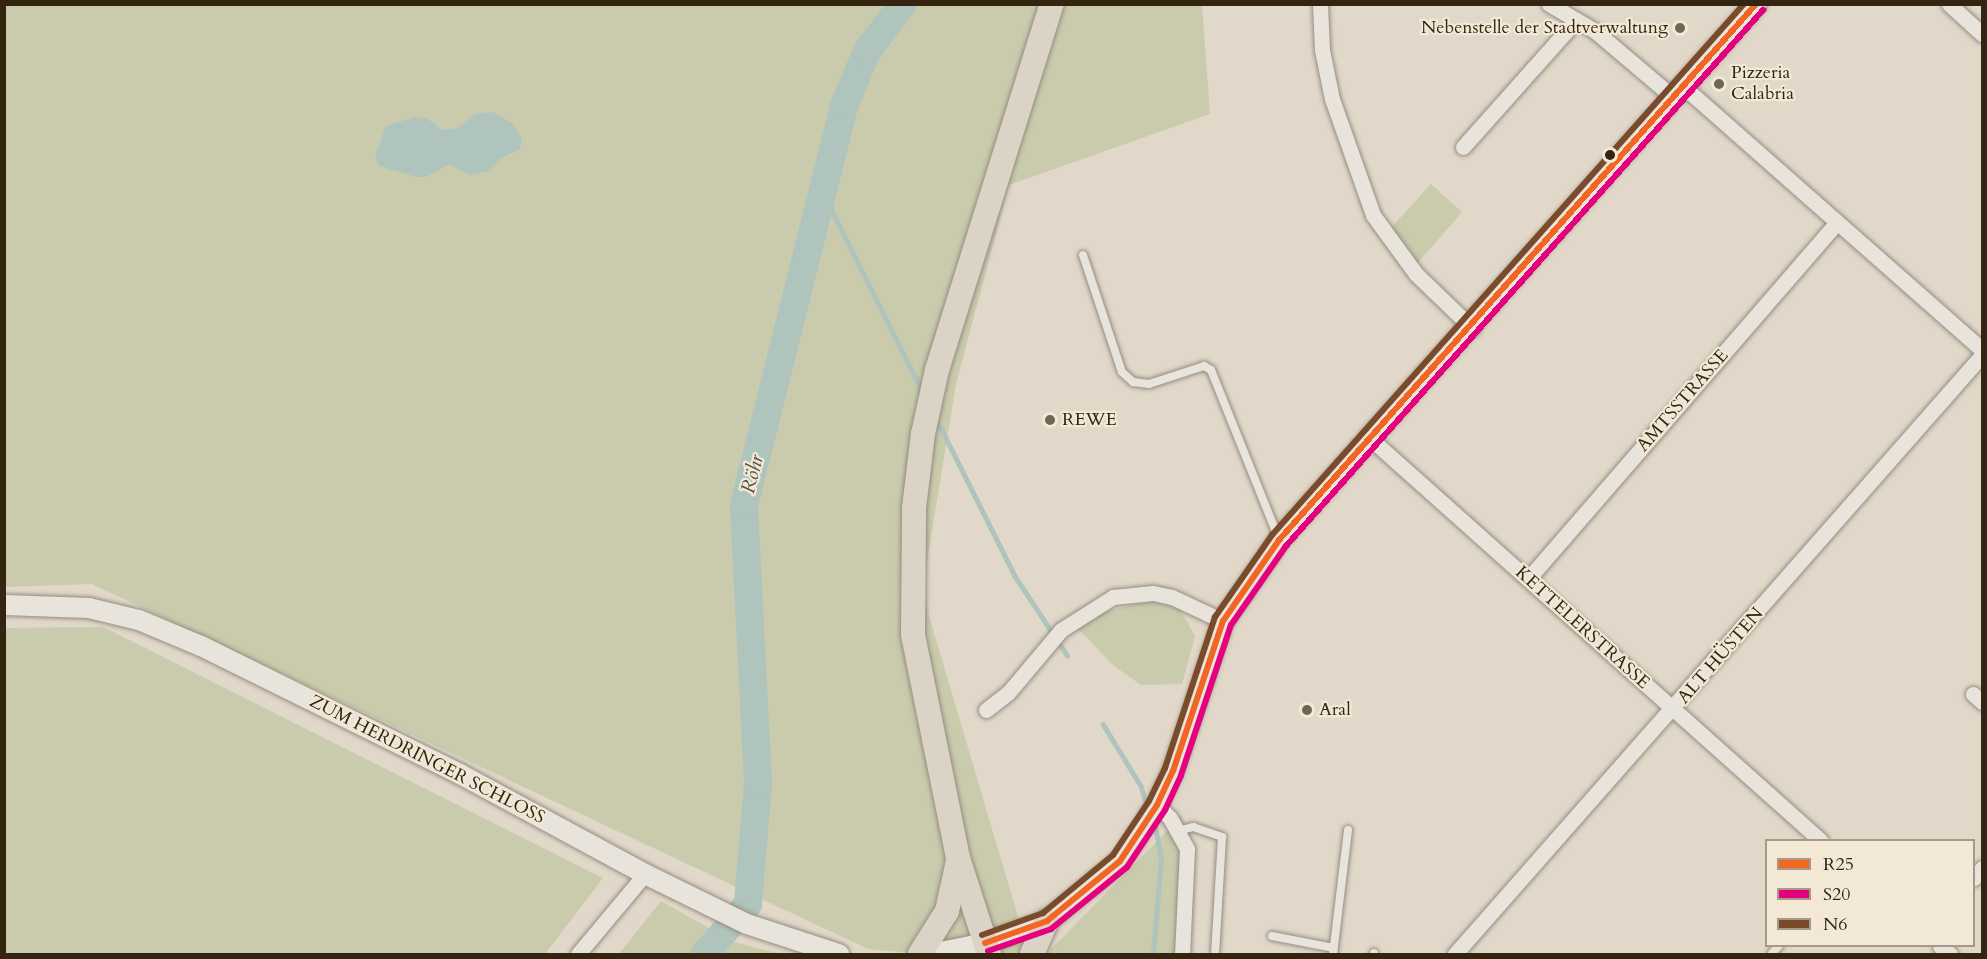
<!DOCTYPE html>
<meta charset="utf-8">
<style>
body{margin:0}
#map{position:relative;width:1987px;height:959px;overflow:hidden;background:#e1d8c9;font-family:Cardo,serif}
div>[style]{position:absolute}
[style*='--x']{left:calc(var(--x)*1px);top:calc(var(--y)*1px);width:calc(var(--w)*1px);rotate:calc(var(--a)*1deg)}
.green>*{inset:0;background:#c9cbac}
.water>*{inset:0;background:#afc4bc}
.stream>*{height:4.5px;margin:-2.25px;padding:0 2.25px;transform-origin:2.25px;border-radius:2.25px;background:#afc4bc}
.river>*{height:28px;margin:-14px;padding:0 14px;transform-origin:14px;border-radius:14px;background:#afc4bc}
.roads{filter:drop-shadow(0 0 2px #958d82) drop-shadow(0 0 2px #958d82)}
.service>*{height:8px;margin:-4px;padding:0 4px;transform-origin:4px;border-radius:4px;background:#e8e3db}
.minor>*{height:15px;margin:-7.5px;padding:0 7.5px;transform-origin:7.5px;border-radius:7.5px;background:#e8e3db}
.tertiary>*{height:20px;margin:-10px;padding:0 10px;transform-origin:10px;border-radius:10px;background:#e8e3db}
.primary>*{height:24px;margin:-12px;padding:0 12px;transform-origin:12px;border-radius:12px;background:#dbd3c6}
.bus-1>*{height:6px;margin:-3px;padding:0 3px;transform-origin:3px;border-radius:3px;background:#f26522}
.bus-2>*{height:6px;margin:-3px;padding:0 3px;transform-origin:3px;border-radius:3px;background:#e5007d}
.bus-3>*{height:6px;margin:-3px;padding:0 3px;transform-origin:3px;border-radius:3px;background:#7a4b2a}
.dots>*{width:16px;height:16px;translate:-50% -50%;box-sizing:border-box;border:3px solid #f2e8d5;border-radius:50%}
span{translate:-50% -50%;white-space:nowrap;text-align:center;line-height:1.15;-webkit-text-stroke:4.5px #f2e8d5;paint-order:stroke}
.poi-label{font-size:18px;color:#342510}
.right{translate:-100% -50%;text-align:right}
.left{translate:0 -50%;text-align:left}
.street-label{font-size:18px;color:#342510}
.water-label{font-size:20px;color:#525242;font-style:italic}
.frame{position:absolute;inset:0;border:6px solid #342510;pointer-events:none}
.legend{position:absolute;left:1765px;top:839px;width:210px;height:108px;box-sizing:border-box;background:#f2e8d5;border:2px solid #a69a86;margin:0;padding:8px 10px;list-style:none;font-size:18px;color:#342510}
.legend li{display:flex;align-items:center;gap:12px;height:30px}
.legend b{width:30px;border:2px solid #a69a86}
</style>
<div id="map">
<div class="green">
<i style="clip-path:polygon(4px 5px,1202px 5px,1210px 114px,1009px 185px,956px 384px,922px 592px,1029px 954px,921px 954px,868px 949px,92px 584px,5px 587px)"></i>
<i style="clip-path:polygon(1431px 184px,1462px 212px,1417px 264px,1391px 228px)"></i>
<i style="clip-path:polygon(1151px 601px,1180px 609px,1195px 636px,1182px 684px,1141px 685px,1114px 666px,1078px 629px,1102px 612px)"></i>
<i style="clip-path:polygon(103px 627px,603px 878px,545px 954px,5px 954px,5px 628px)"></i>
<i style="clip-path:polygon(1182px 816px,1177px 954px,1046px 954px)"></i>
<i style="clip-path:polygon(661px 901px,734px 942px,781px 954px,619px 954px)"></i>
</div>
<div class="water">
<i style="clip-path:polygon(493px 112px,512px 123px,522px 139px,520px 149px,501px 158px,487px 172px,469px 175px,450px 164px,426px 177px,417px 177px,379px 166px,375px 157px,386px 126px,415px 117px,428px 119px,442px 130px,458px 128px,475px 114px)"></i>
</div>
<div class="stream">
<i style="--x:822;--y:191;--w:226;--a:63.4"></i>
<i style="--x:935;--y:416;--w:179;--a:63.4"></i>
<i style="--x:1015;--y:576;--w:95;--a:56.6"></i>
<i style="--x:1103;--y:724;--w:73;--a:58.5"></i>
<i style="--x:1141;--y:786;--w:22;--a:72"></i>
<i style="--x:1153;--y:954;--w:96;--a:-85.2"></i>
<i style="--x:1161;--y:858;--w:36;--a:-101"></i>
</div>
<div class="river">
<i style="--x:705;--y:954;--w:66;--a:-49.3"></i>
<i style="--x:748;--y:904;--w:121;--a:-85.3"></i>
<i style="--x:758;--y:783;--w:278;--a:-92.9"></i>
<i style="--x:744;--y:505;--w:414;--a:-75.9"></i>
<i style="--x:845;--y:104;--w:57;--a:-67.5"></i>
<i style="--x:867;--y:51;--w:59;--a:-52.5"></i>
</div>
<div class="roads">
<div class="service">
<i style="--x:1083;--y:255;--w:123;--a:71.6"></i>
<i style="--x:1122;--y:372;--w:15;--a:42"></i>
<i style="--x:1133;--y:382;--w:16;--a:7"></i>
<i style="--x:1149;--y:384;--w:58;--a:-18.1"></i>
<i style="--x:1204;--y:366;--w:8;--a:30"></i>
<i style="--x:1211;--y:370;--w:180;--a:68.1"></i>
<i style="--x:1178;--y:831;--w:16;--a:-15"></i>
<i style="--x:1193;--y:827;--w:31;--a:19"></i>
<i style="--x:1222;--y:837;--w:117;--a:93.4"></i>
<i style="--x:1272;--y:936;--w:63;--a:11"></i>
<i style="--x:1374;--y:953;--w:1;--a:90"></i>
<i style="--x:1772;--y:953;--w:10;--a:-45"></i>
<i style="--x:1333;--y:954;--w:125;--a:-83.1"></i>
</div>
<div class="minor">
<i style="--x:1320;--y:4;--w:46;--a:87.5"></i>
<i style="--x:1322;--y:50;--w:50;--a:78.5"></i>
<i style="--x:1332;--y:99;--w:123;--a:70.5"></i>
<i style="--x:1373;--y:215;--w:73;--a:53.9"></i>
<i style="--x:1416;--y:274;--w:78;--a:44"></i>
<i style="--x:1549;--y:4;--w:53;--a:30.4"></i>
<i style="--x:1595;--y:31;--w:104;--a:40.3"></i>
<i style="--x:1949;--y:4;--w:45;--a:42.3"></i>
<i style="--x:1684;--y:87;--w:397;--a:41.4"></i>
<i style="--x:1463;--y:147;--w:170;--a:-48.3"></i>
<i style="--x:1372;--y:440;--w:601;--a:41.76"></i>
<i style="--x:1528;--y:579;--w:472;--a:-49.1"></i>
<i style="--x:1973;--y:694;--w:12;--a:42"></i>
<i style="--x:986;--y:710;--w:28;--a:-38"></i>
<i style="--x:1008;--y:693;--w:82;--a:-49.9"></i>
<i style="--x:1061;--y:630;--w:62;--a:-32.4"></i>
<i style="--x:1113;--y:597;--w:40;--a:-5.7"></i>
<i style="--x:1153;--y:593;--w:19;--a:12"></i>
<i style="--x:1172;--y:597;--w:56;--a:25.2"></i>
<i style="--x:1157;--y:805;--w:18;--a:45"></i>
<i style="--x:1170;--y:818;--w:35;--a:61"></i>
<i style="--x:1187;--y:849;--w:105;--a:92.7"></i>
<i style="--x:1974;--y:878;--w:13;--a:-51"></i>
<i style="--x:1940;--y:946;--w:13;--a:39"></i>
<i style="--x:578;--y:954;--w:104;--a:-50.1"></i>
<i style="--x:1455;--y:954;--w:798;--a:-48.66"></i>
</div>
<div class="tertiary">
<i style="--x:4;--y:605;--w:85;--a:2"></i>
<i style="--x:89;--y:608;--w:51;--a:13.5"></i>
<i style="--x:139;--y:620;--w:67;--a:22.8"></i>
<i style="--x:201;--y:646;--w:289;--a:26.3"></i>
<i style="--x:460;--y:774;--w:210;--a:28.4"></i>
<i style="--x:645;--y:874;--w:114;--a:26.1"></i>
<i style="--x:747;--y:924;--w:97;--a:18.1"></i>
<i style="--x:931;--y:954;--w:55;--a:-11.5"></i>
<i style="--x:985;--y:943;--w:66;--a:-19.5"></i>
<i style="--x:1047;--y:921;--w:94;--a:-39.4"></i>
<i style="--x:1120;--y:861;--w:67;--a:-56.5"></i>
<i style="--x:1157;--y:805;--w:38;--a:-65"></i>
<i style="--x:1173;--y:771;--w:158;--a:-71.6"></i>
<i style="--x:1223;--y:621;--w:98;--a:-55.3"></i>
<i style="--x:1279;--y:540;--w:718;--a:-48.33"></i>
</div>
<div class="primary">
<i style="--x:920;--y:954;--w:51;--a:-57.9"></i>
<i style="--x:947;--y:911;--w:51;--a:-77.6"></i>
<i style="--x:989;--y:954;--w:101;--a:-107.9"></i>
<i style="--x:958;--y:858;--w:228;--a:-101.4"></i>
<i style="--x:913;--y:634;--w:126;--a:-89.5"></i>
<i style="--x:914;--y:508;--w:75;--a:-83.1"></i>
<i style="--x:923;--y:434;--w:66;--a:-77.7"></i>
<i style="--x:937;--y:370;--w:384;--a:-72.6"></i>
<i style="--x:1032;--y:954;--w:36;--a:-66"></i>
</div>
</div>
<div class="bus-1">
<i style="--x:985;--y:943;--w:66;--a:-19.5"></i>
<i style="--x:1047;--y:921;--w:94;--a:-39.4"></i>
<i style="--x:1120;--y:861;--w:67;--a:-56.5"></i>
<i style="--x:1157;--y:805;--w:38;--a:-65"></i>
<i style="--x:1173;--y:771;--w:158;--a:-71.6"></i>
<i style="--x:1223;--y:621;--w:98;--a:-55.3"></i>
<i style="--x:1279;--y:540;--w:718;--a:-48.33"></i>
</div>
<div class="bus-2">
<i style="--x:988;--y:951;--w:67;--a:-19.2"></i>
<i style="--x:1051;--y:929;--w:98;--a:-39.2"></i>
<i style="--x:1127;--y:867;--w:69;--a:-56.3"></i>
<i style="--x:1165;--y:810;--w:38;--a:-65"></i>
<i style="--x:1181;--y:775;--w:158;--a:-71.6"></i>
<i style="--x:1231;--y:625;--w:96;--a:-55.2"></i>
<i style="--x:1286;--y:546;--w:718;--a:-48.33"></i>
</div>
<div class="bus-3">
<i style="--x:982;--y:935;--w:65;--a:-19.8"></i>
<i style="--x:1043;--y:913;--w:91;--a:-39.6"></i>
<i style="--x:1113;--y:855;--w:65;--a:-56.3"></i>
<i style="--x:1149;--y:801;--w:37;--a:-64"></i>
<i style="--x:1165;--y:768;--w:159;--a:-71.7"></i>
<i style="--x:1215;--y:617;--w:100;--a:-55.2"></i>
<i style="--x:1272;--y:535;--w:710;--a:-48.37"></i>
</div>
<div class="dots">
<i style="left:1680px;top:28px;background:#716451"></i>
<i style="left:1719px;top:84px;background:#716451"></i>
<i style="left:1610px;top:155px;background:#342510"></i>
<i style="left:1050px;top:420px;background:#716451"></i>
<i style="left:1307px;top:710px;background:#716451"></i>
</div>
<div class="poi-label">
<span class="right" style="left:1668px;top:28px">Nebenstelle der Stadtverwaltung</span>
<span class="left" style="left:1731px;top:84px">Pizzeria<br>Calabria</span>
<span class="left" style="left:1062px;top:420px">REWE</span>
<span class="left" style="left:1319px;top:710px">Aral</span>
</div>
<div class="street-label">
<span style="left:1683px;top:401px;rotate:-49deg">AMTSSTRASSE</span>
<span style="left:1582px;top:628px;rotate:42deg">KETTELERSTRASSE</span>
<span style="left:1721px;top:656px;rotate:-49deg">ALT HÜSTEN</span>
<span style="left:427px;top:760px;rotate:27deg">ZUM HERDRINGER SCHLOSS</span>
</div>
<div class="water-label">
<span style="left:752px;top:474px;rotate:-76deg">Röhr</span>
</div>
<div class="frame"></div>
<ul class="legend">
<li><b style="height:8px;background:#f26522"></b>R25</li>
<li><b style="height:8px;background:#e5007d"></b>S20</li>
<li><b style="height:8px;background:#7a4b2a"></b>N6</li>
</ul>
</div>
